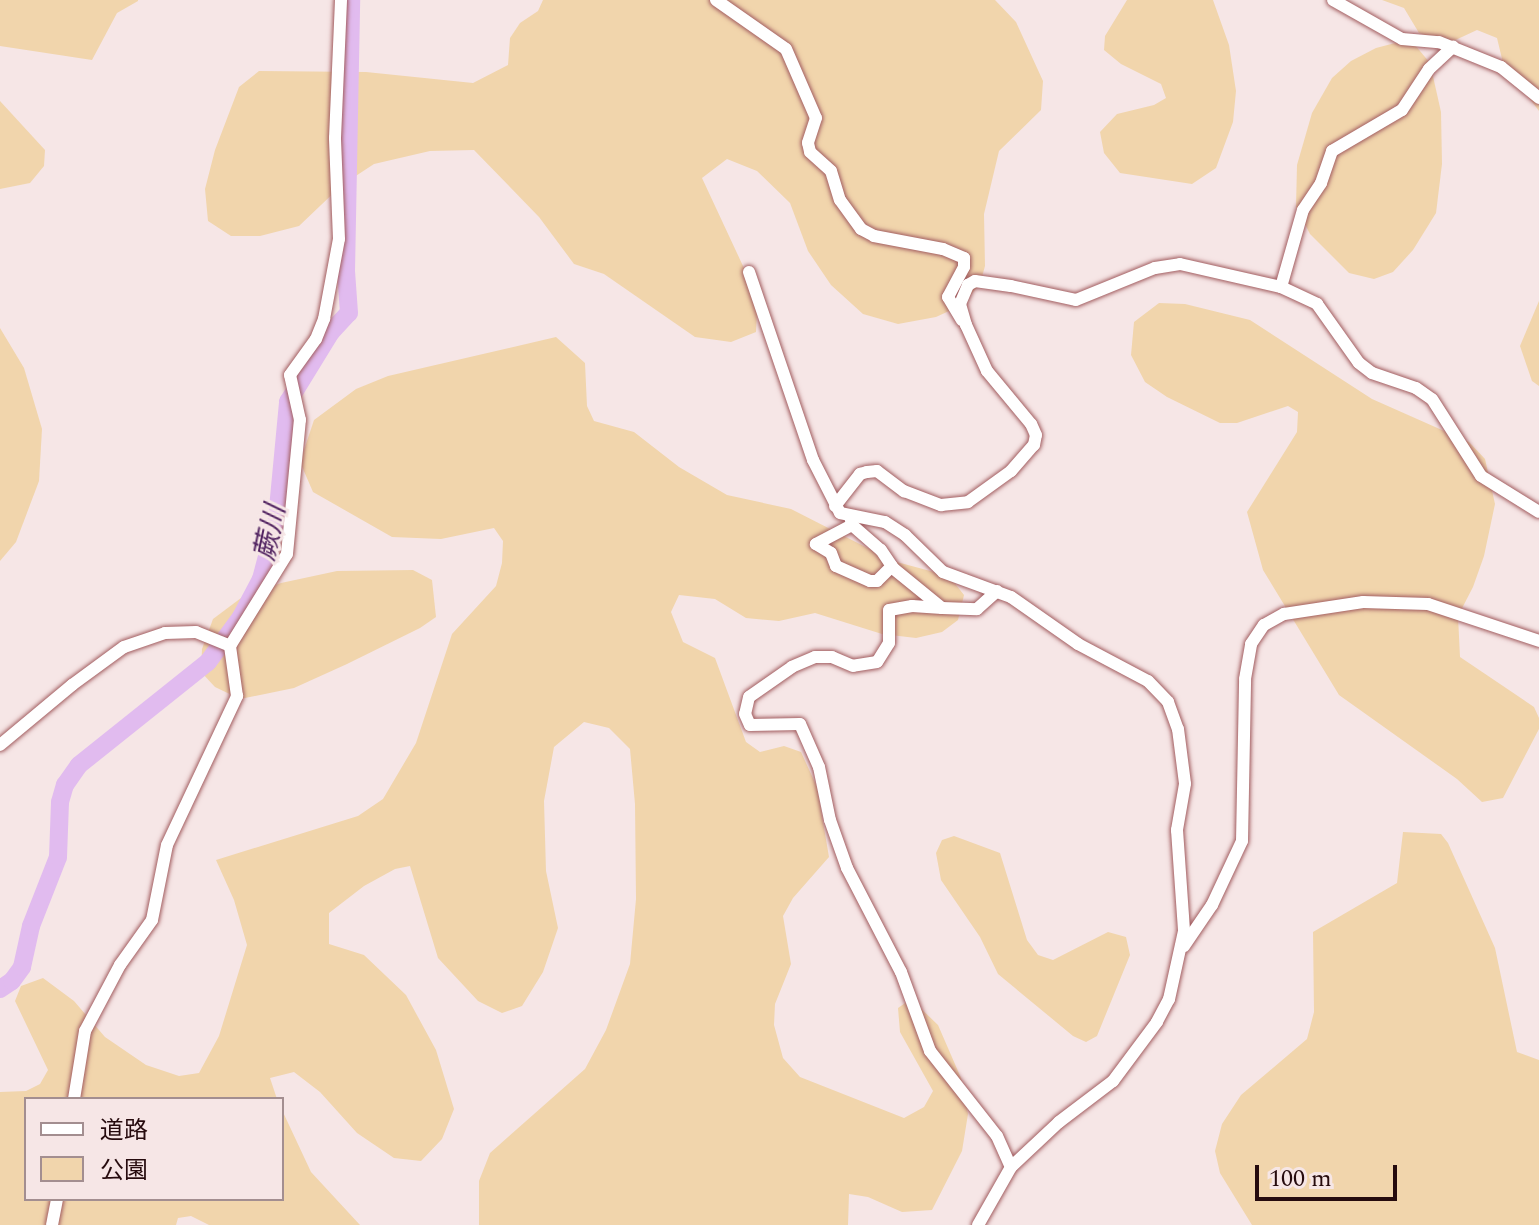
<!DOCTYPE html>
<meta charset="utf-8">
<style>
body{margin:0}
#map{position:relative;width:1539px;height:1225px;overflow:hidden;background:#f6e6e6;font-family:Spectral,"Noto Sans JP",serif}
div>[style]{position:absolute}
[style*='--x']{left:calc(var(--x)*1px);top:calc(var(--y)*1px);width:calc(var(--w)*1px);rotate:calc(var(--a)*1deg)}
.green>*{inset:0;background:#f1d5ac}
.river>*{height:18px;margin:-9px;padding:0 9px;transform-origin:9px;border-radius:9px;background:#e1bbef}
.roads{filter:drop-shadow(0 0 2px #a25d60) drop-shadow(0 0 2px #a25d60)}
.minor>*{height:12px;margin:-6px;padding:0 6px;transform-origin:6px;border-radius:6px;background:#fff}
span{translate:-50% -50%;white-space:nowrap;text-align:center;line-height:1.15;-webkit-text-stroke:6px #f6e6e6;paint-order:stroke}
.water-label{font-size:28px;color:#532562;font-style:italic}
.legend{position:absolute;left:24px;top:1097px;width:260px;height:104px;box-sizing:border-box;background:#f6e6e6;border:2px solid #a38e90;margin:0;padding:10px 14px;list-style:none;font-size:24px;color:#260b0e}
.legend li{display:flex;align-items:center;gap:16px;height:40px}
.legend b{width:40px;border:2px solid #a38e90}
.scale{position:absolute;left:1255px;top:1165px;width:142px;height:36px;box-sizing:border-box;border:4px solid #260b0e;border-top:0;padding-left:10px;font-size:24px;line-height:28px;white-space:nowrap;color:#260b0e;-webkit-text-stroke:6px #f6e6e6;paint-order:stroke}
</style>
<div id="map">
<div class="green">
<i style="clip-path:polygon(0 0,138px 0,138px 1px,117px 13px,92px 60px,0 46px)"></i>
<i style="clip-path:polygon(543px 0,995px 0,1016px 22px,1043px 81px,1041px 110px,999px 151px,984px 214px,985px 266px,980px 284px,962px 305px,936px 317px,898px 324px,863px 314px,831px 285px,808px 251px,790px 203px,757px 171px,727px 159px,702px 178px,750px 281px,757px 313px,756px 332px,731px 342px,695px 337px,604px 274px,574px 264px,539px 217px,474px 150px,430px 151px,374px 164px,342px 185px,299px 226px,260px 236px,231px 236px,208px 221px,205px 189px,215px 150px,239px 87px,259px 71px,366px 72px,473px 83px,508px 65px,510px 38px,520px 23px,538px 11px)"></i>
<i style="clip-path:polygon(1127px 0,1213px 0,1229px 45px,1236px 91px,1233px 122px,1216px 168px,1192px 184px,1120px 173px,1104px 153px,1100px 132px,1117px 114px,1154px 105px,1166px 98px,1161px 84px,1121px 64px,1104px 50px,1105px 36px)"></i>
<i style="clip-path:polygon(1382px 0,1539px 0,1539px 111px,1503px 63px,1497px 38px,1477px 30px,1449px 43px,1419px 33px,1404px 8px)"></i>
<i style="clip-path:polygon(1399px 42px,1415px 45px,1430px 63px,1441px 112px,1442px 164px,1436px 213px,1413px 250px,1393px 272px,1374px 279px,1349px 273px,1310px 234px,1296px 207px,1297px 165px,1312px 113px,1332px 78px,1351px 61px,1376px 48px)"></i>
<i style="clip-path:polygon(0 101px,45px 150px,44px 166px,30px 183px,0 189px)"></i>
<i style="clip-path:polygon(1539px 301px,1539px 386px,1532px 381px,1520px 346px)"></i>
<i style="clip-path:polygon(1159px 303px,1185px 304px,1250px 320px,1372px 399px,1469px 442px,1485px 459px,1495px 504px,1484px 556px,1473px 587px,1458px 616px,1460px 657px,1534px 707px,1539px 718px,1539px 729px,1503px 798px,1482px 802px,1457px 779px,1339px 695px,1263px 570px,1247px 512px,1297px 432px,1298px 412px,1288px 406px,1237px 423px,1220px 423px,1167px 397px,1145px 382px,1131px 355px,1134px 322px)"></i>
<i style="clip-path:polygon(0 328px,24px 368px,42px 429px,39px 481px,16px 542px,0 561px)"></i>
<i style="clip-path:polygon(556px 337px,585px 363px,587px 406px,594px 421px,634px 432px,679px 467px,727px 495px,791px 509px,893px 561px,949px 576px,964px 595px,958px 620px,942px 632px,916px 638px,882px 634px,815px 613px,779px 621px,746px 618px,715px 599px,679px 595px,671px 612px,683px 642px,715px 658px,746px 742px,760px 752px,784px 746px,801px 752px,817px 787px,829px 857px,793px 898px,783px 916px,791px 964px,775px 1004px,774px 1025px,783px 1058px,800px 1077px,904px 1118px,924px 1107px,933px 1091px,900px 1032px,898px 1008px,911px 999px,938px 1025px,961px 1078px,968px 1114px,962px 1151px,932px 1210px,902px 1212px,868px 1197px,849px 1194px,848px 1225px,479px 1225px,479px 1181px,490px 1153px,585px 1069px,606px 1030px,630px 964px,636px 899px,635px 804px,630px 749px,609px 728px,584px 722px,554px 747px,544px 801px,546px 871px,558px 928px,543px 972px,522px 1006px,502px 1013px,478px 1001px,438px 958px,410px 866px,395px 869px,364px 886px,329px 913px,329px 944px,364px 955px,406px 995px,436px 1050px,454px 1109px,442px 1139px,421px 1161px,394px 1158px,357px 1133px,320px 1092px,294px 1072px,270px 1078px,277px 1099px,26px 1099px,26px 1199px,282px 1199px,282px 1110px,311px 1172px,360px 1225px,209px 1225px,191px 1216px,178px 1218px,176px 1225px,0 1225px,0 1092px,26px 1091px,40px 1084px,48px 1070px,15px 1001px,21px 986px,43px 978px,74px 1001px,105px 1037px,146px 1065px,179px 1076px,199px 1073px,219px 1036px,247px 945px,234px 900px,216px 860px,358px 816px,383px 799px,416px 743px,452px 634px,496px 586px,502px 563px,503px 541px,494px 528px,441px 539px,392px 537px,313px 492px,300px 462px,314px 420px,356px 389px,388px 376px)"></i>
<i style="clip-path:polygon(413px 570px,432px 580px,436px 617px,420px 628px,347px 664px,294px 688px,240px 699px,215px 687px,201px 672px,202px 649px,213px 619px,241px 598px,281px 583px,337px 571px)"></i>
<i style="clip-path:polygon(1403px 832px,1441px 834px,1448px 843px,1495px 948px,1517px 1052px,1539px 1060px,1539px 1225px,1252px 1225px,1220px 1173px,1215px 1151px,1222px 1124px,1241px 1095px,1307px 1039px,1314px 1012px,1313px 932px,1397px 883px)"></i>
<i style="clip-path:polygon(954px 836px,1000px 853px,1027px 940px,1038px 955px,1053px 960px,1108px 932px,1126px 937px,1130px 955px,1097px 1036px,1086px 1042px,1073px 1036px,998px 974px,980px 937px,941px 880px,936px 853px,942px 840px)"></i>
</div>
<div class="river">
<i style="--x:0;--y:989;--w:14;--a:-34"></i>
<i style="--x:12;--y:981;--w:17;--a:-54"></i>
<i style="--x:22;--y:967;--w:42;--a:-77.6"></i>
<i style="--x:31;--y:926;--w:74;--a:-68.6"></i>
<i style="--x:58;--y:857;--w:55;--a:-87.9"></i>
<i style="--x:60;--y:802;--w:18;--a:-74"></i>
<i style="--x:65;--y:785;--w:24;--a:-55"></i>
<i style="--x:79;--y:765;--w:165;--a:-38.6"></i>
<i style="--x:208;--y:662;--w:56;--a:-53.7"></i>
<i style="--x:241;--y:617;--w:43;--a:-62.2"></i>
<i style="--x:261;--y:579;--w:62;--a:-75.1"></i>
<i style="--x:277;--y:519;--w:118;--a:-84.6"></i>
<i style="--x:288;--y:402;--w:82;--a:-58.4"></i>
<i style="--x:331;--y:332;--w:26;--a:-47"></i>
<i style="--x:349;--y:313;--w:42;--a:-94.1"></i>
<i style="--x:346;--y:271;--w:271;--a:-88.9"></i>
</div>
<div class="roads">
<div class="minor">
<i style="--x:716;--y:0;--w:85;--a:35"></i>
<i style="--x:786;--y:49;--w:75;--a:66.5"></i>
<i style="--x:816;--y:118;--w:26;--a:108"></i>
<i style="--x:808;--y:143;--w:9;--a:77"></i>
<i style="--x:810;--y:152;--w:28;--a:42"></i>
<i style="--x:831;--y:171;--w:30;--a:73"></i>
<i style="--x:840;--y:200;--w:36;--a:54"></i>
<i style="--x:861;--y:229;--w:15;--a:28"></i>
<i style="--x:874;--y:236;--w:70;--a:10.7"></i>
<i style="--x:943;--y:249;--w:23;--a:23"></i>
<i style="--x:964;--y:258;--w:9;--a:90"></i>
<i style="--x:964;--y:267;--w:34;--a:118"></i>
<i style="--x:948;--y:297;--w:27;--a:59"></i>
<i style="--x:1333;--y:0;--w:79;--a:29.5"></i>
<i style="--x:1402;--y:39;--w:37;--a:5"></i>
<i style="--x:1439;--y:42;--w:67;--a:22"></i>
<i style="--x:1501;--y:67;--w:49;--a:39.2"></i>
<i style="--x:749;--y:272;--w:199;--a:71.2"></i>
<i style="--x:813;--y:460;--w:59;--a:63"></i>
<i style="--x:840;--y:513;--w:46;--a:11.3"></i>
<i style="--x:885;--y:522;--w:24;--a:33"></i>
<i style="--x:905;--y:535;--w:53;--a:44.2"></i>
<i style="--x:943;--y:572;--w:72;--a:20.2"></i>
<i style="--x:1011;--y:597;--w:82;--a:35"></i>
<i style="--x:1078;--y:644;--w:79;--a:27.9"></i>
<i style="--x:1148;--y:681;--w:29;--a:46"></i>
<i style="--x:1168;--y:702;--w:29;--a:70"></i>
<i style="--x:1178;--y:729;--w:55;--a:82.7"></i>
<i style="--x:1185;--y:784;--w:47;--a:99.9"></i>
<i style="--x:1177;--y:830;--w:101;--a:86"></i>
<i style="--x:1184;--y:931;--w:70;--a:102.4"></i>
<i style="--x:1169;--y:999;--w:26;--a:118"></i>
<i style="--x:1157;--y:1022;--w:74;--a:126.7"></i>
<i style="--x:1113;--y:1081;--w:68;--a:142.8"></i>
<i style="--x:1059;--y:1122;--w:66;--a:136.8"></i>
<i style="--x:1011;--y:1167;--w:67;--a:119.6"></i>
<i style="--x:1281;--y:287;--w:80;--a:-74.1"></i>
<i style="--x:1303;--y:210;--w:32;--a:-56"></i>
<i style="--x:1321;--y:183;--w:34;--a:-71"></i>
<i style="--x:1332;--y:151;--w:81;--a:-30.4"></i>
<i style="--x:1402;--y:110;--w:49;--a:-56.6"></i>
<i style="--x:1429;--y:69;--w:33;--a:-43"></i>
<i style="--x:835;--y:506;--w:41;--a:-52"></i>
<i style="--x:860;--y:474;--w:7;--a:-16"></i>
<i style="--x:867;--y:472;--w:10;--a:-6"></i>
<i style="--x:877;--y:471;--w:34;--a:37"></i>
<i style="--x:904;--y:491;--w:40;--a:21"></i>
<i style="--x:941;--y:505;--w:27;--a:-6"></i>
<i style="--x:968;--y:502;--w:53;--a:-35.8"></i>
<i style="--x:1011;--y:471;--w:35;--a:-49"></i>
<i style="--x:1034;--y:445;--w:10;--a:-79"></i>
<i style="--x:1036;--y:435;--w:12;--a:-114"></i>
<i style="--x:1031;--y:424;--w:69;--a:-129.7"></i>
<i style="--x:987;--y:371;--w:51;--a:-114.5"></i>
<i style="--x:966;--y:325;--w:22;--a:-106"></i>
<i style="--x:960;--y:304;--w:21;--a:-67"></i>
<i style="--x:968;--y:285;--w:8;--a:-30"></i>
<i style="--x:975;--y:281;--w:36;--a:8"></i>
<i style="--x:1011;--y:286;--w:66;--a:12.2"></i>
<i style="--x:1076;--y:300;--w:85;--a:-22.1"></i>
<i style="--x:1155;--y:268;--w:25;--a:-9"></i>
<i style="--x:1180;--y:264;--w:104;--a:12.8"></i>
<i style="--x:1281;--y:287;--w:40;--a:25"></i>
<i style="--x:1317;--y:304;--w:72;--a:54.6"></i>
<i style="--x:1359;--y:363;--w:16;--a:38"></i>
<i style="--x:1372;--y:373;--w:46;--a:18.8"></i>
<i style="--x:1416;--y:388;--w:19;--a:35"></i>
<i style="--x:1432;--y:399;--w:91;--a:57.5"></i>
<i style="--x:1481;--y:476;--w:68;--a:31.8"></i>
<i style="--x:850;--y:516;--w:9;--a:77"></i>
<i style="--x:852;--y:525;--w:38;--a:41"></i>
<i style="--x:881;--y:550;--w:23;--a:56"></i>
<i style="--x:894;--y:569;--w:62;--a:39.1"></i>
<i style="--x:942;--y:608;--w:30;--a:-176"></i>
<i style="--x:912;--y:606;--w:23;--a:170"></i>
<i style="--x:889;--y:610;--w:33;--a:90"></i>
<i style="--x:889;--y:643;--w:22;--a:122"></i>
<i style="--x:877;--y:662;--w:24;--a:171"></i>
<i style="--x:853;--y:666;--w:23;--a:-157"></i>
<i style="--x:832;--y:657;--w:17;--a:180"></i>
<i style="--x:815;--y:657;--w:25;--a:157"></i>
<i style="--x:792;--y:667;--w:52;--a:145.1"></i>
<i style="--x:749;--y:697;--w:17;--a:103"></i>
<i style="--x:745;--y:714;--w:12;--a:66"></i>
<i style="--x:750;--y:725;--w:50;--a:-1.1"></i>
<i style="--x:800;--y:724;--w:47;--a:66.2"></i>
<i style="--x:819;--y:767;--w:54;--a:78.3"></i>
<i style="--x:830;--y:820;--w:51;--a:70.5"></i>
<i style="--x:847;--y:868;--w:117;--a:62.6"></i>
<i style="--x:901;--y:972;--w:84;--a:69.8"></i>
<i style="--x:930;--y:1051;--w:108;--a:51.8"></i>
<i style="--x:997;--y:1136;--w:34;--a:66"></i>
<i style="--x:852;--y:525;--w:41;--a:152.2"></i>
<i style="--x:816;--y:544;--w:17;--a:31"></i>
<i style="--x:831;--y:553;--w:14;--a:69"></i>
<i style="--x:836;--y:566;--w:37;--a:24"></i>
<i style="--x:870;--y:581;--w:7;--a:0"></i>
<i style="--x:877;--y:581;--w:21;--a:-45"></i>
<i style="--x:942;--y:608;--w:35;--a:2"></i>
<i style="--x:977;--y:609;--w:27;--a:-42"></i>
<i style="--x:0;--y:745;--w:94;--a:-39.8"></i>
<i style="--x:72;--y:685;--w:64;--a:-36.2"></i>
<i style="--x:124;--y:647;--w:43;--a:-18.9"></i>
<i style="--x:165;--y:633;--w:31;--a:-2"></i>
<i style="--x:196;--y:632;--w:37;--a:22"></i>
<i style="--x:1184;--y:946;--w:50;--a:-55.7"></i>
<i style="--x:1212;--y:905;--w:71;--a:-64.9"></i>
<i style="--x:1242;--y:841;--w:162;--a:-88.9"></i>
<i style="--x:1245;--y:679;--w:36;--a:-80"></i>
<i style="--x:1251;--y:644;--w:23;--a:-56"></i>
<i style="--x:1264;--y:625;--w:23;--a:-29"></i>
<i style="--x:1284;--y:614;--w:80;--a:-8.6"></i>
<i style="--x:1363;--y:602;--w:65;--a:1.8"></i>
<i style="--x:1428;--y:604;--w:117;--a:18.4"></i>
<i style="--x:74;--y:1099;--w:69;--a:-80.8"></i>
<i style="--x:85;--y:1031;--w:75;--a:-62.1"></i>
<i style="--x:120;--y:965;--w:55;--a:-54.6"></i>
<i style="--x:152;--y:920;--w:76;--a:-78.7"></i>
<i style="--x:167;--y:845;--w:165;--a:-64.8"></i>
<i style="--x:237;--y:696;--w:50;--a:-98"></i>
<i style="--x:230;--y:646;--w:108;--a:-58.2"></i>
<i style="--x:287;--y:554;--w:135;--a:-84.5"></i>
<i style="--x:300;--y:420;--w:46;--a:-102.5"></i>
<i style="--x:290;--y:375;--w:44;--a:-54.2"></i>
<i style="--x:316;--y:339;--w:22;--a:-68"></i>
<i style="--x:324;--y:319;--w:81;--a:-79.4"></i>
<i style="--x:339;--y:239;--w:101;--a:-92.3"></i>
<i style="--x:335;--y:138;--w:138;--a:-87.5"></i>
<i style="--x:52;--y:1225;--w:26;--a:-79"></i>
</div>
</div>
<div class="water-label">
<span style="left:271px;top:533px;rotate:-78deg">蕨川</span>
</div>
<ul class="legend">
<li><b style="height:10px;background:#fff"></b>道路</li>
<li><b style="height:22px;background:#f1d5ac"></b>公園</li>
</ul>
<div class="scale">100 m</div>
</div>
